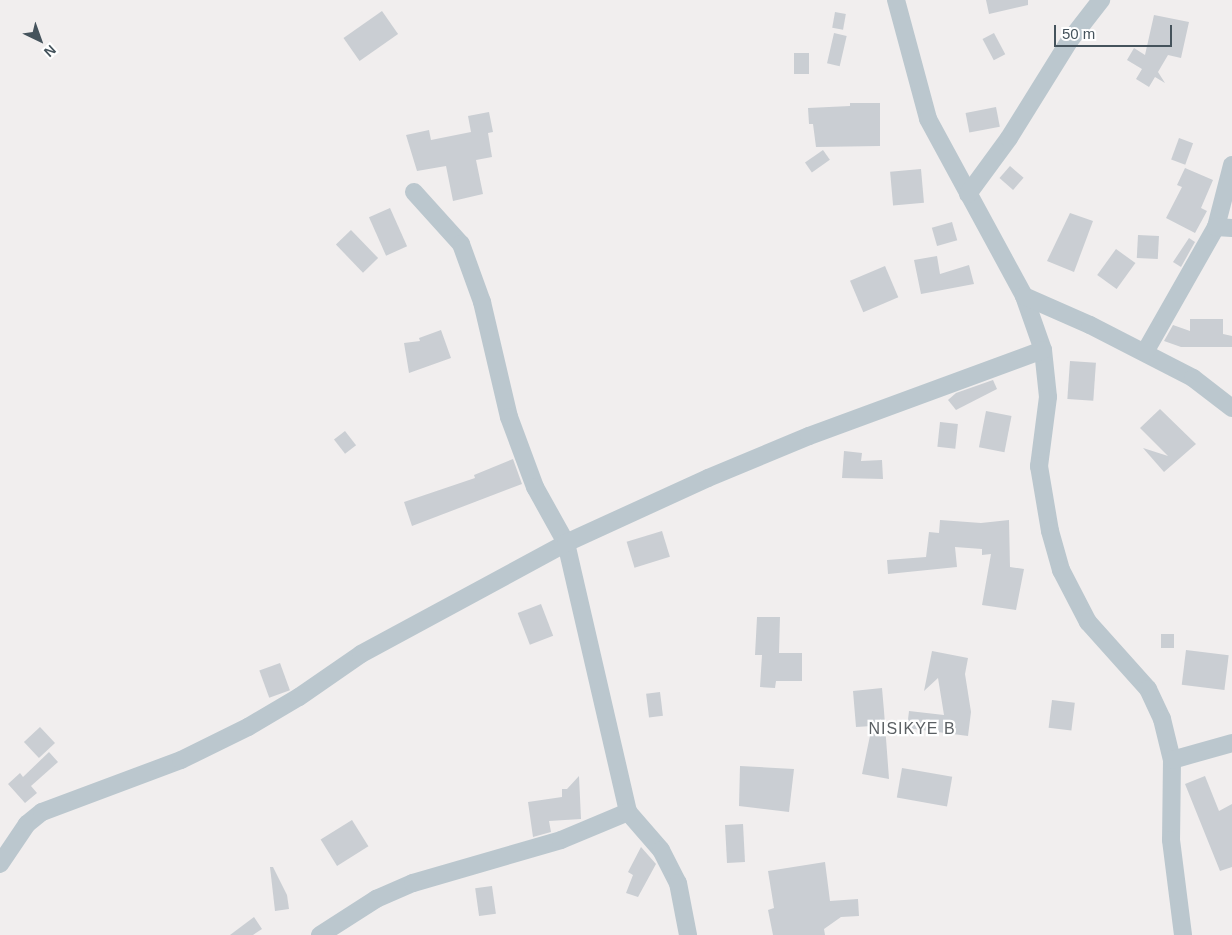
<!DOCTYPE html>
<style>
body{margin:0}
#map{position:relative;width:1232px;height:935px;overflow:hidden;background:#f1eeee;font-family:Helvetica,sans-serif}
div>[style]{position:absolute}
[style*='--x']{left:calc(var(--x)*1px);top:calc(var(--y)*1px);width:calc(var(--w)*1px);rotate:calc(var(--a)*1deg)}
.building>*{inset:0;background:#caced3;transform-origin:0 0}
.street>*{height:18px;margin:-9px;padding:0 9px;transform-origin:9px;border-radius:9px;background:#bbc7ce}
span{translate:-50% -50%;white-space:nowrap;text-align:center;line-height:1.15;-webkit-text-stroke:4.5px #fff;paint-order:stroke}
.neighbourhood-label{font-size:16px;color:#5a5f63;letter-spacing:1px}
.north{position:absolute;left:15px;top:15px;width:50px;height:50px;-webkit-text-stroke:4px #fff;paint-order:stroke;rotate:138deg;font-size:14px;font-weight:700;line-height:20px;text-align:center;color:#45535c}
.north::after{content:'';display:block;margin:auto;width:18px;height:22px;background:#45535c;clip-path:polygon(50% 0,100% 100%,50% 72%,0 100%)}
.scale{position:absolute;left:1054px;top:25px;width:118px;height:22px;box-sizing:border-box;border:2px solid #45535c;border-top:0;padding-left:6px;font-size:15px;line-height:18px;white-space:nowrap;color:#45535c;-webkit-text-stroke:4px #fff;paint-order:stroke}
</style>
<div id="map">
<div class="building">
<i style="clip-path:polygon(986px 0,1028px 0,1028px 5px,989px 14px)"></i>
<i style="left:382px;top:11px;width:28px;height:47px;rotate:55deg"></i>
<i style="left:835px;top:12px;width:11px;height:16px;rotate:10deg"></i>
<i style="clip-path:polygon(1154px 15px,1189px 22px,1181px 58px,1168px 55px,1158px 72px,1165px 83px,1155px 77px,1149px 87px,1136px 79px,1142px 69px,1127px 60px,1134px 48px,1145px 55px)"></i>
<i style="left:834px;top:33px;width:13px;height:31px;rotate:13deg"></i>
<i style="left:994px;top:33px;width:24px;height:13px;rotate:62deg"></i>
<i style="left:794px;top:53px;width:15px;height:21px"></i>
<i style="clip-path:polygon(850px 103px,880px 103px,880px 146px,816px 147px,813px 124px,809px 124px,808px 108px,850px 106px)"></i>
<i style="left:996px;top:107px;width:20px;height:31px;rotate:79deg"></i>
<i style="clip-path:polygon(489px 112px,493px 132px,488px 133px,492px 157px,476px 160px,483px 194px,453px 201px,446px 166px,417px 171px,406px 135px,429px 130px,431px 140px,471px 132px,468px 116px)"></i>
<i style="left:1179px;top:138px;width:15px;height:23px;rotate:20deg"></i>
<i style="left:823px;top:150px;width:12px;height:22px;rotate:55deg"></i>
<i style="left:1010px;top:166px;width:18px;height:16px;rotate:41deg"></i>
<i style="clip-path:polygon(1185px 168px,1213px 180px,1201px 208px,1207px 211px,1195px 233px,1166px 218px,1182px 187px,1177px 185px)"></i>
<i style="left:921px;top:169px;width:34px;height:31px;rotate:85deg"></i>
<i style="left:390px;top:208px;width:42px;height:23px;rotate:66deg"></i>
<i style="clip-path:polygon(1070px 213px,1093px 221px,1074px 272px,1047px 261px)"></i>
<i style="left:952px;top:222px;width:19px;height:21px;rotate:74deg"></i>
<i style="left:351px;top:230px;width:39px;height:21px;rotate:46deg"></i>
<i style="left:1138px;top:235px;width:21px;height:23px;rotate:3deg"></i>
<i style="clip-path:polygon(1189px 238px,1195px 242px,1181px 267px,1173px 262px)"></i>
<i style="left:1116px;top:249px;width:24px;height:32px;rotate:36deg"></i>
<i style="clip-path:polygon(937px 256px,940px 274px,969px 265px,974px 284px,921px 294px,914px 260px)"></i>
<i style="left:885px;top:266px;width:34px;height:38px;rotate:67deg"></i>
<i style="clip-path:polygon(1190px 319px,1223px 319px,1223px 334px,1232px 336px,1232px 347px,1181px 347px,1164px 341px,1173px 325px,1190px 331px)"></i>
<i style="clip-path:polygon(441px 330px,451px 358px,409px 373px,404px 343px,420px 341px,419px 338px)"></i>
<i style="left:1070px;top:361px;width:26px;height:38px;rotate:4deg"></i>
<i style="clip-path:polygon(993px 380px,997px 389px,956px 410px,948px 400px,956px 393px)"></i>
<i style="clip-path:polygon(1160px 409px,1196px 444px,1164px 472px,1143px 448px,1168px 456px,1140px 428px)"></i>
<i style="left:986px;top:411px;width:26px;height:37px;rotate:11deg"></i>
<i style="left:940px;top:422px;width:18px;height:25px;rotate:6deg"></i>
<i style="left:345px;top:431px;width:18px;height:14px;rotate:52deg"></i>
<i style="clip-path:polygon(844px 451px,862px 453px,861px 461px,882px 460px,883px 479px,842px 478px)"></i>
<i style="clip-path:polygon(513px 459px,522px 484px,412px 526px,404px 502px,475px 478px,474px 475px)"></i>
<i style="clip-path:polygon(940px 520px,981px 523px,1009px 520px,1010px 567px,1024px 569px,1016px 610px,982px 605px,991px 554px,982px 555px,982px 549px,955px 547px,957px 567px,888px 574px,887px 560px,926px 557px,929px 532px,939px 533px)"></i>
<i style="left:662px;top:531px;width:27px;height:37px;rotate:73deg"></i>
<i style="left:541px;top:604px;width:34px;height:25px;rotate:69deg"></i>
<i style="clip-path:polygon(757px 617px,780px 617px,779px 653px,802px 653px,802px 681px,776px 681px,775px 688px,760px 687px,762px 655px,755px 655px)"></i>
<i style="left:1161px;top:634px;width:13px;height:14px"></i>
<i style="left:1186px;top:650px;width:43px;height:35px;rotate:7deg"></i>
<i style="clip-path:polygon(932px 651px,968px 658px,965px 674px,971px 712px,968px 736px,907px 728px,909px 711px,944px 715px,938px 678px,924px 691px)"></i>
<i style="left:280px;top:663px;width:29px;height:22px;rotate:70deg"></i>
<i style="clip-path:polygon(882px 688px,884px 711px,889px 779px,862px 774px,872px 726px,856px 727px,853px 691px)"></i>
<i style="left:660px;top:692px;width:24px;height:14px;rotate:83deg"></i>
<i style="left:1052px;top:700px;width:23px;height:28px;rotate:7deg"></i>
<i style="left:40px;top:727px;width:22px;height:22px;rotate:47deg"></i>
<i style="clip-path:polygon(49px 752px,58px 762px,31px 786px,37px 793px,25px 803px,8px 784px,20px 773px,23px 777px)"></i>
<i style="clip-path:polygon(740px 766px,794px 769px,789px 812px,739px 806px)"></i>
<i style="left:902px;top:768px;width:51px;height:30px;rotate:10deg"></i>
<i style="clip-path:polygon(579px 776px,581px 819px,549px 821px,551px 832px,533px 837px,528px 802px,562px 797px,562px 789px,567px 789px)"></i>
<i style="clip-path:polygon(1205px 776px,1219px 811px,1232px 804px,1232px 867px,1220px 871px,1185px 784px)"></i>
<i style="left:352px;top:820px;width:31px;height:37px;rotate:58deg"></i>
<i style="left:743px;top:824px;width:38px;height:18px;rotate:87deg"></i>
<i style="clip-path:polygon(641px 847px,656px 864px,638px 897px,626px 893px,633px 875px,628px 872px)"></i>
<i style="clip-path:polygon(825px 862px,830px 901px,858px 899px,859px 916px,841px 917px,824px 929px,825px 935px,773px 935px,768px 910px,774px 908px,768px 871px)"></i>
<i style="clip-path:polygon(270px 867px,273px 867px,287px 895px,289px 909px,275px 911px)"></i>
<i style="left:492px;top:886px;width:28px;height:17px;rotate:82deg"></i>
<i style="clip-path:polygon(254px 917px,262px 929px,253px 935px,230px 935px)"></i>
</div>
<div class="street">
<i style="--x:896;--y:0;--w:123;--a:74.9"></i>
<i style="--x:928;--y:119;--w:201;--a:61.5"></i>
<i style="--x:1024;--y:296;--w:57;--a:70.6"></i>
<i style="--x:1043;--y:350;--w:47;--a:83.9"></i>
<i style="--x:1048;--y:397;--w:70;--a:97.4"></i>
<i style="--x:1039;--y:466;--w:66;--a:80.4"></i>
<i style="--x:1050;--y:531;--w:41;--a:74.2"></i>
<i style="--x:1061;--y:570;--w:59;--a:62.6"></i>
<i style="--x:1088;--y:622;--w:90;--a:48.2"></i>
<i style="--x:1148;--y:689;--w:33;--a:65"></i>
<i style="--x:1162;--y:719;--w:42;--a:76.3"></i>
<i style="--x:1172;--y:760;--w:80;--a:90.7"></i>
<i style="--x:1171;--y:840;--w:96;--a:82.8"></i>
<i style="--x:414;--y:192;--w:70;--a:47.9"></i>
<i style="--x:461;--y:244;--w:62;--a:70.1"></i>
<i style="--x:482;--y:302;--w:118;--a:76.8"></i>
<i style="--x:509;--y:417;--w:75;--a:69.6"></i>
<i style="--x:535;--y:487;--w:64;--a:61"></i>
<i style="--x:566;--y:543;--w:276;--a:77"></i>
<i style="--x:968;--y:194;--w:69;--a:-53.8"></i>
<i style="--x:1009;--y:138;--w:115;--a:-58.1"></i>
<i style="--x:1070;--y:40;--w:51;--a:-52.2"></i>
<i style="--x:1216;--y:227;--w:64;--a:-75.5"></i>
<i style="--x:1024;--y:296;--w:72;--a:23.7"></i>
<i style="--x:1090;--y:325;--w:116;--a:27.2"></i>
<i style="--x:1193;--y:378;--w:49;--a:37.6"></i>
<i style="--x:1145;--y:352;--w:144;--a:-60.4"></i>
<i style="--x:1216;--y:227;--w:16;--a:4"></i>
<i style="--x:1172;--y:760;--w:62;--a:-15.8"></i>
<i style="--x:0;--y:864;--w:48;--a:-56"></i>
<i style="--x:27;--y:824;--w:19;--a:-39"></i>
<i style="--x:42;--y:812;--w:148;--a:-20.5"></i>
<i style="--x:181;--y:760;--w:75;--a:-26.2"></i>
<i style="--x:248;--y:727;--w:59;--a:-30.5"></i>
<i style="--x:299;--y:697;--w:75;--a:-34.7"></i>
<i style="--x:361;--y:654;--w:233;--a:-28.4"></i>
<i style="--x:566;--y:543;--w:156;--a:-24.6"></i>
<i style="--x:708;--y:478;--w:109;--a:-22.6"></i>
<i style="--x:809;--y:436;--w:249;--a:-20.2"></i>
<i style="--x:320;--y:935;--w:67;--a:-32.7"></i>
<i style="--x:376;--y:899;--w:40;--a:-23.4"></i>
<i style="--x:413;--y:883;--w:154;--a:-16.2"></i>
<i style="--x:561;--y:840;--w:73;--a:-22.7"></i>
<i style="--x:628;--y:812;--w:50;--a:49"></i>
<i style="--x:661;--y:850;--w:37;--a:63"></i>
<i style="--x:678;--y:883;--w:53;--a:79.1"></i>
</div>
<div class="neighbourhood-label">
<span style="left:912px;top:729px">NISIKYE B</span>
</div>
<div class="north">N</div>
<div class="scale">50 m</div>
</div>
